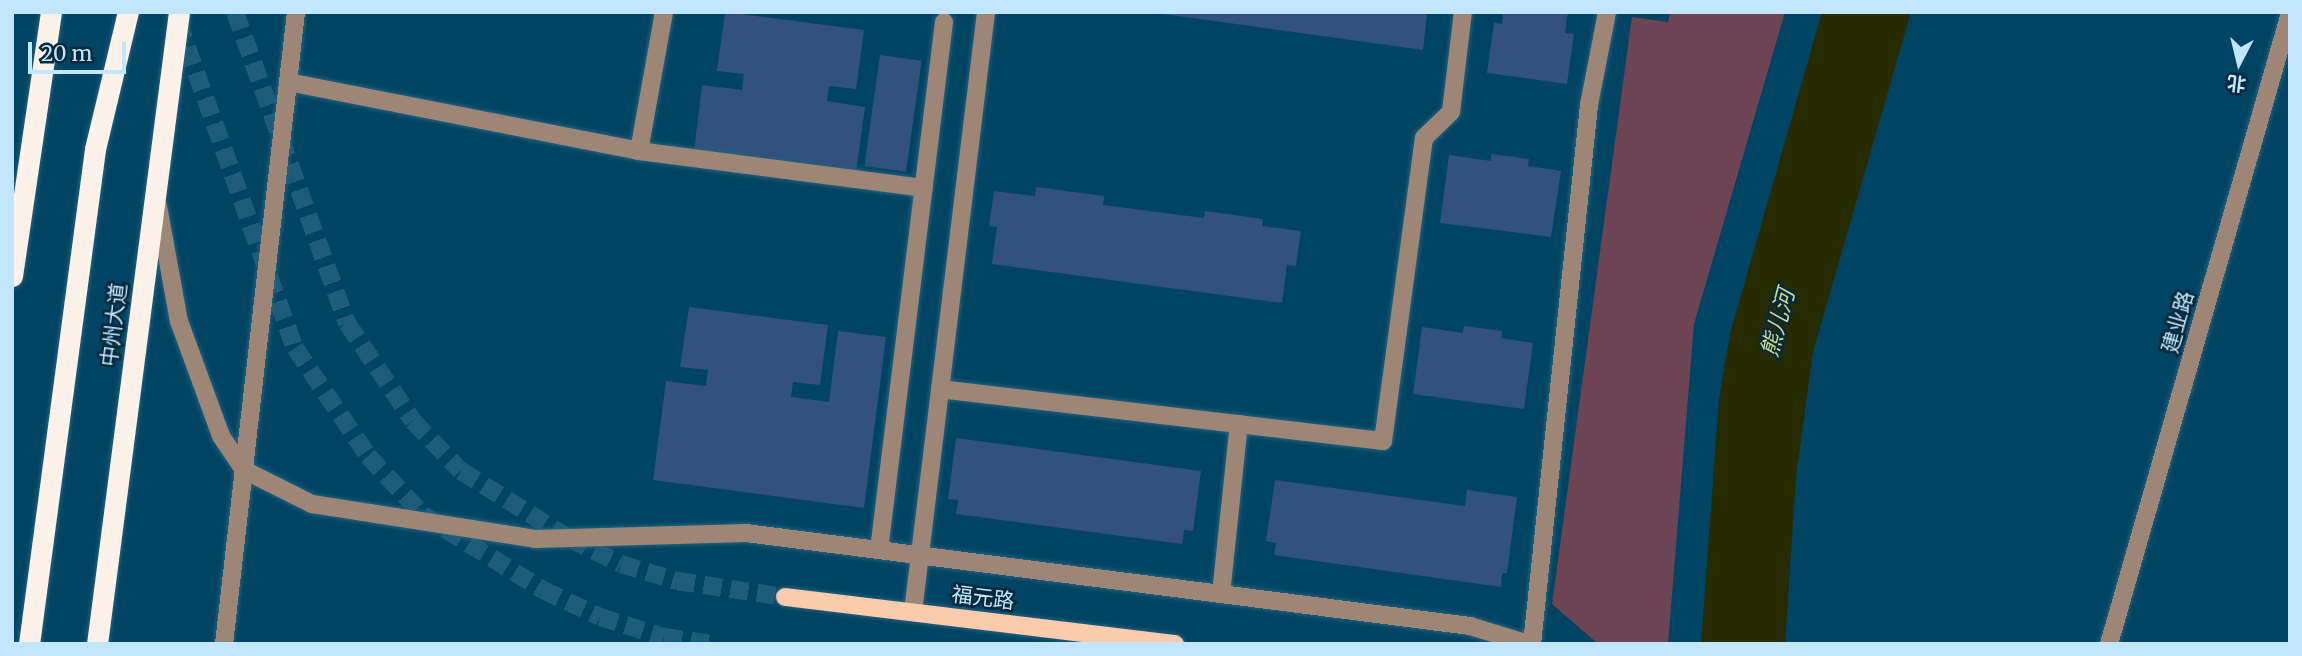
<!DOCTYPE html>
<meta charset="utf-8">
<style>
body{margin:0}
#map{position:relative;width:2302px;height:656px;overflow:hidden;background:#004463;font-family:Merriweather,"Noto Sans SC",serif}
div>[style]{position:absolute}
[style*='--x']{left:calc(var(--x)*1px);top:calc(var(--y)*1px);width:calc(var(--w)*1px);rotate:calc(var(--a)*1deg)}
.green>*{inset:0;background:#6d4453}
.water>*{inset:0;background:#262c00}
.building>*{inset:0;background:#32517d;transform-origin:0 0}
.major-tunnel>*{height:18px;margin-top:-9px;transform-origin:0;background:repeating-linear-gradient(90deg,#1d5c7a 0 18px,transparent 0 27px)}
.roads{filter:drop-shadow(0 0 2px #23617f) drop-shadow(0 0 2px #23617f)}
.minor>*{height:18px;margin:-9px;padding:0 9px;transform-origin:9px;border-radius:9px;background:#9d8676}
.major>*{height:18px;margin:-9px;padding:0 9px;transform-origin:9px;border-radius:9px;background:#faccab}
.highway>*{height:21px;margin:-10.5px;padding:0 10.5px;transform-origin:10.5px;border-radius:10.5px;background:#fdf2ea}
span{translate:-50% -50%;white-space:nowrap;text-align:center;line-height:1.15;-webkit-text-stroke:5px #07293b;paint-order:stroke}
.street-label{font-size:21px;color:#c2e6fe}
.water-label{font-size:23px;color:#cddc86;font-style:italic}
.frame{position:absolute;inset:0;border:14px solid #c2e6fe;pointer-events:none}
.north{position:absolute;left:2204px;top:28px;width:70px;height:70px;-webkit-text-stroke:5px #07293b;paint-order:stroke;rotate:187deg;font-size:19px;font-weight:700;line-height:28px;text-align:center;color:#c2e6fe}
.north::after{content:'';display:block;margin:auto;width:24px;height:32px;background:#c2e6fe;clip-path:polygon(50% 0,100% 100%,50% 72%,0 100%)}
.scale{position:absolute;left:28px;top:42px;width:98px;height:32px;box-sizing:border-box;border:4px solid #c2e6fe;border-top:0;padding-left:9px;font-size:21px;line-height:24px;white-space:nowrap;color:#c2e6fe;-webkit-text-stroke:5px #07293b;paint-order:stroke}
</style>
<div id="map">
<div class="green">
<i style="clip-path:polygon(1670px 12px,1785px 12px,1694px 324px,1668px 644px,1597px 643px,1552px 604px,1632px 17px,1668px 22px)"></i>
</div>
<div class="water">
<i style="clip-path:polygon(1822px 12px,1911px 12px,1813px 352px,1796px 477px,1785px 644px,1701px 644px,1719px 399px,1730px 334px)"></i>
</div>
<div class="building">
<i style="clip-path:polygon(725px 12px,864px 30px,856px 89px,829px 86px,827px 101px,865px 107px,856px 173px,694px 151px,702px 85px,742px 90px,744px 74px,717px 71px)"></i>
<i style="clip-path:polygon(1149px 12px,1415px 12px,1427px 15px,1423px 50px)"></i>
<i style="clip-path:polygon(1503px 12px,1568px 12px,1565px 33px,1574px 34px,1567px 84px,1487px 73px,1494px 23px,1502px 24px)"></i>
<i style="left:880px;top:55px;width:42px;height:112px;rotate:8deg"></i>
<i style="clip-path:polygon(1491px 154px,1529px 159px,1528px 166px,1561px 171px,1551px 237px,1440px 223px,1449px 155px,1491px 161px)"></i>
<i style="clip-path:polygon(1036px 187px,1104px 196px,1103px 205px,1204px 218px,1205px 211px,1263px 219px,1262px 226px,1301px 231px,1296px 266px,1287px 265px,1282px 303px,992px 264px,997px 227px,989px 226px,994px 191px,1035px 196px)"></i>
<i style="clip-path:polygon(689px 307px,828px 325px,820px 385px,793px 382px,791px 397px,829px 402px,838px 331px,886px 337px,864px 508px,653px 480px,666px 381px,706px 386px,708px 370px,680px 367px)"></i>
<i style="clip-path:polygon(1464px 326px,1502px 331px,1501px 338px,1533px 343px,1524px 409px,1413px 394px,1422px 327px,1463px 333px)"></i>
<i style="clip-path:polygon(956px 438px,1201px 471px,1193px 531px,1184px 530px,1182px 544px,956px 514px,958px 500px,948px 499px)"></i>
<i style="clip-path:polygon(1275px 480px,1465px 506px,1467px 490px,1517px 497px,1507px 573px,1502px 573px,1501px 587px,1274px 555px,1276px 543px,1266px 541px)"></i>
</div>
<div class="major-tunnel">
<i style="--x:235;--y:12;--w:331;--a:70.2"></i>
<i style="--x:347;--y:323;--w:118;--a:56"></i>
<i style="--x:413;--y:421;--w:69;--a:46.2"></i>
<i style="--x:461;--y:471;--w:128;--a:32"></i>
<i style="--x:570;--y:539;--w:57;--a:26.1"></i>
<i style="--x:621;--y:564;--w:59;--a:16.9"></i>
<i style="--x:677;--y:581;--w:109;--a:8.4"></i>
<i style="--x:178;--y:22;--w:346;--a:70.3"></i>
<i style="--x:295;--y:348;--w:130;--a:55.9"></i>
<i style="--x:368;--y:456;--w:81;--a:47"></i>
<i style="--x:423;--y:515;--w:142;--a:32"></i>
<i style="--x:543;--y:590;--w:63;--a:25.3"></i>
<i style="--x:600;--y:617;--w:67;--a:17.4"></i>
<i style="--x:664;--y:637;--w:49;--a:8.3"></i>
</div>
<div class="roads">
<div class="minor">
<i style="--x:288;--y:82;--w:358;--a:11.1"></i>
<i style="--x:639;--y:151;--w:287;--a:7.4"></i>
<i style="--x:639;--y:151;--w:141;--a:-79.8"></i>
<i style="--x:158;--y:206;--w:117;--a:79.7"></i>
<i style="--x:179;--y:321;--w:122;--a:69.9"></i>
<i style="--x:221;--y:436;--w:41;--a:55.9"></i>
<i style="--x:244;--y:470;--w:76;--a:26.6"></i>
<i style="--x:312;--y:504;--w:226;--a:8.9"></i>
<i style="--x:535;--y:539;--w:211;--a:-1.6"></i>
<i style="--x:746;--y:533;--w:730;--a:7.32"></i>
<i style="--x:1470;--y:626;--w:62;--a:17"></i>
<i style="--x:940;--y:389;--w:446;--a:6.7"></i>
<i style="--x:1383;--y:441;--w:306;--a:-82.3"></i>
<i style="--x:1424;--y:138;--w:37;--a:-44"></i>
<i style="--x:1451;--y:112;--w:101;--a:-83.2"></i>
<i style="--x:879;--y:550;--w:532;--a:-82.98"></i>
<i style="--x:1221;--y:594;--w:171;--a:-84"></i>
<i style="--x:913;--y:612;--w:604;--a:-83.06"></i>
<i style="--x:224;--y:644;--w:636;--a:-83.5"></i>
<i style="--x:1532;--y:644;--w:542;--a:-83.96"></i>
<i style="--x:1589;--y:105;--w:95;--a:-79"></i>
<i style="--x:2109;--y:644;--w:656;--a:-73.99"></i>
</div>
<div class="major">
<i style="--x:785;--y:597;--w:393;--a:6.9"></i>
</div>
<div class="highway">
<i style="--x:12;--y:276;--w:267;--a:-81.6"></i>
<i style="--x:29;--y:644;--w:499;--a:-82.4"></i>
<i style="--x:95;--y:149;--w:141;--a:-76.5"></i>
<i style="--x:97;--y:644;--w:637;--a:-82.61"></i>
</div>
</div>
<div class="street-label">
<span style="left:2178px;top:322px;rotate:-74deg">建业路</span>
<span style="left:114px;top:325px;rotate:-83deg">中州大道</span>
<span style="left:983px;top:598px;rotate:7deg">福元路</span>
</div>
<div class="water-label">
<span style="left:1778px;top:323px;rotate:-75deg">熊儿河</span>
</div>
<div class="frame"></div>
<div class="north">北</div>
<div class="scale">20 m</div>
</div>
